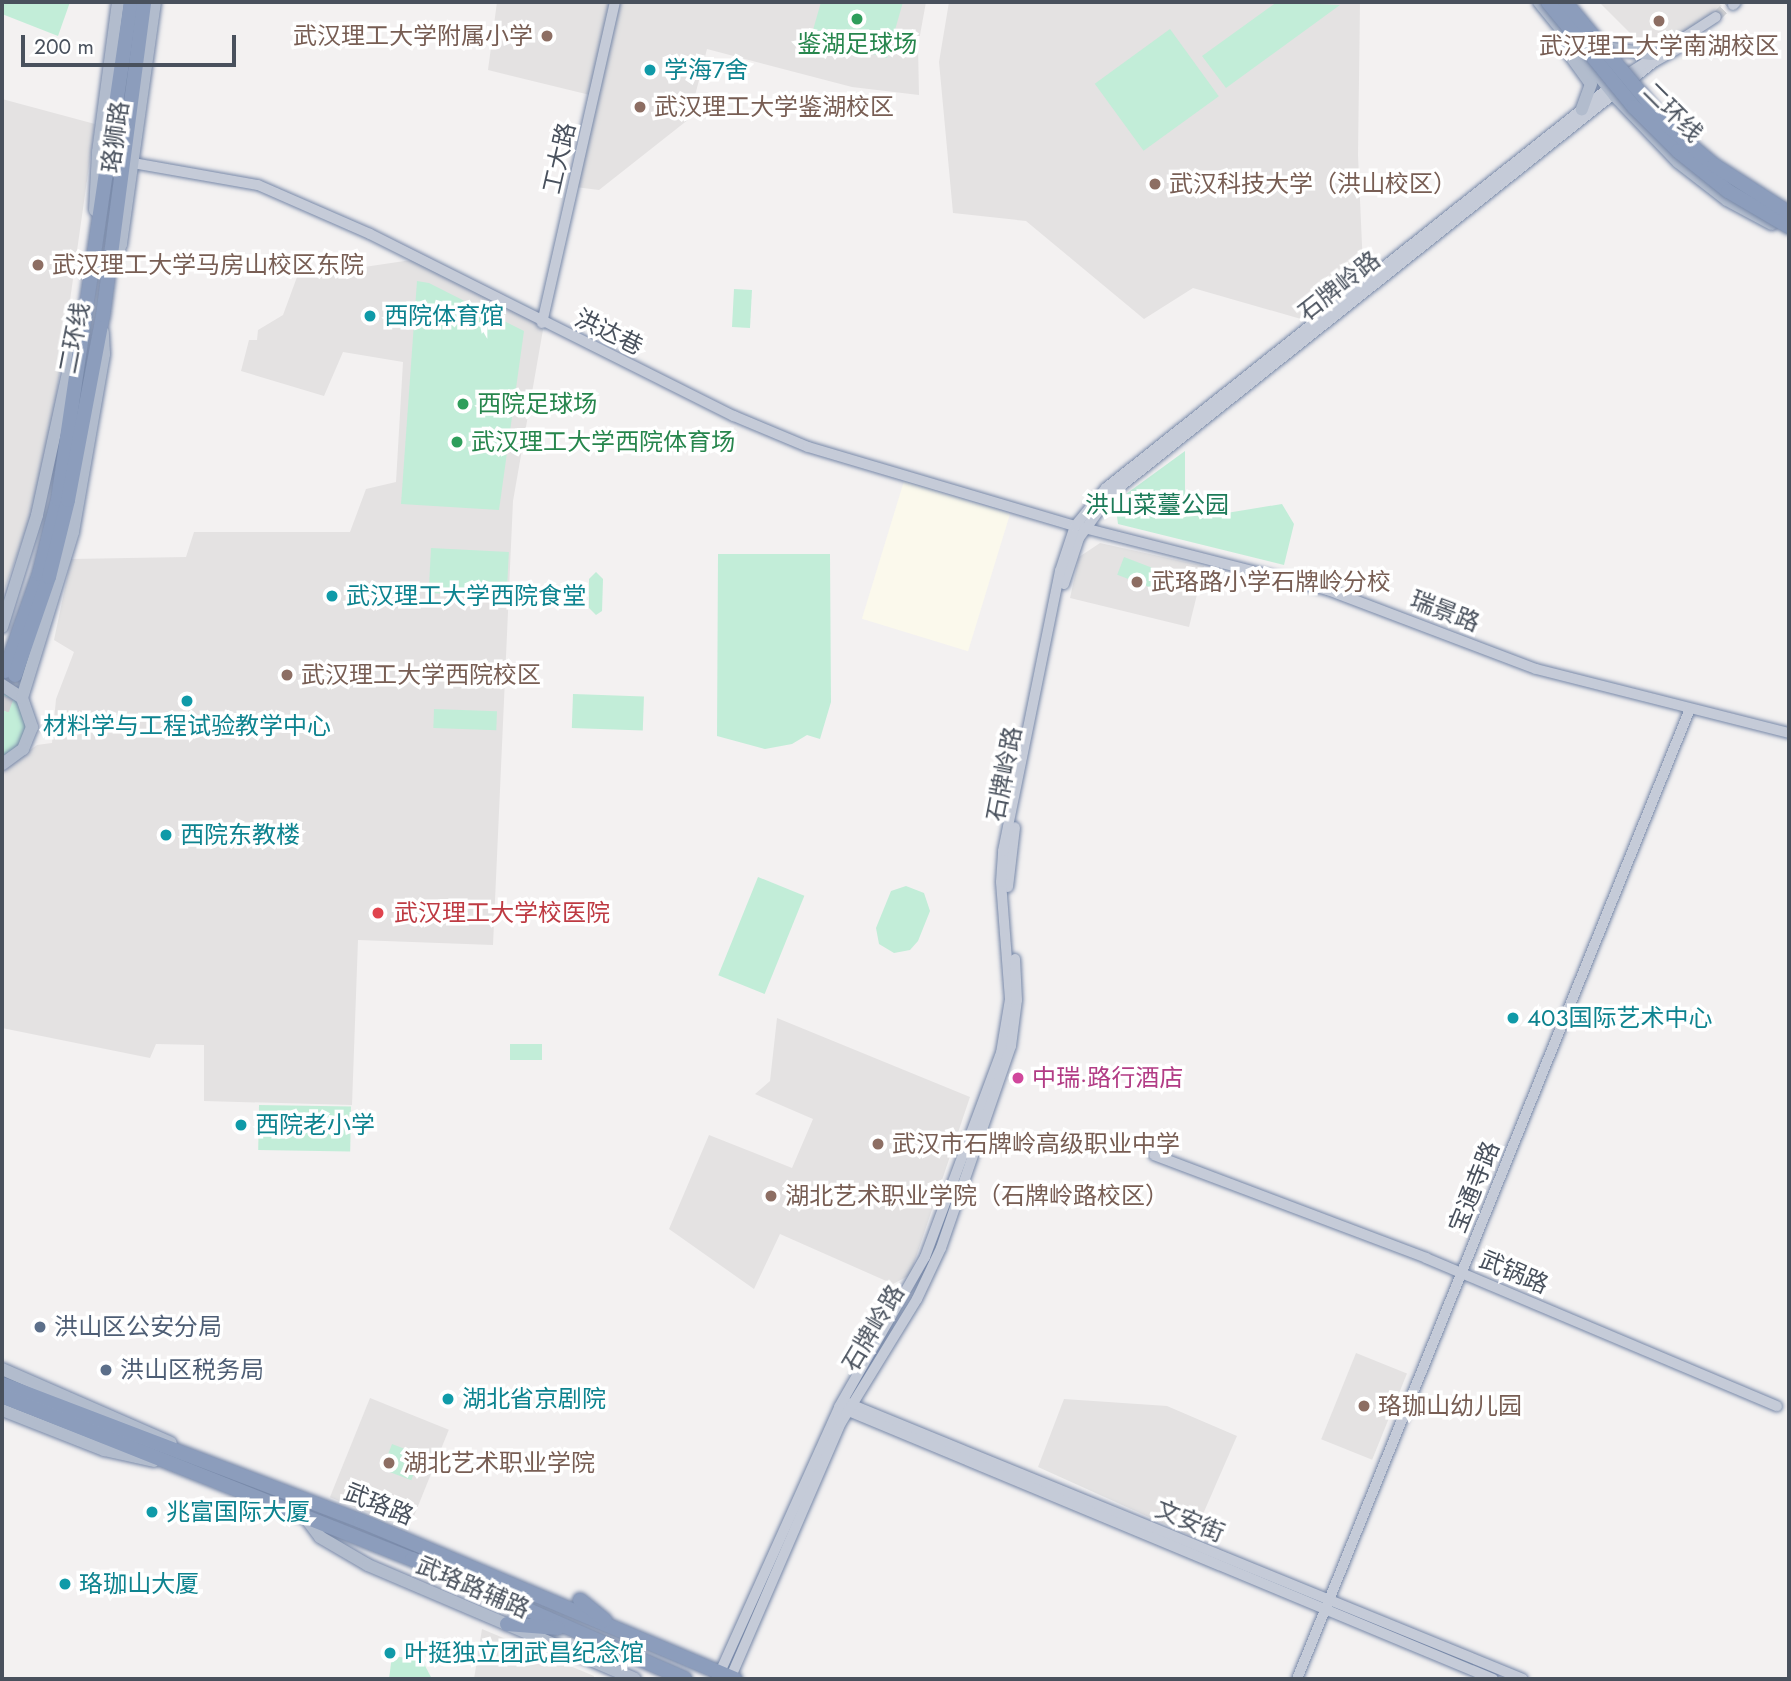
<!DOCTYPE html>
<meta charset="utf-8">
<style>
body{margin:0}
#map{position:relative;width:1791px;height:1681px;overflow:hidden;background:#f3f1f1;font-family:Jost,"Noto Sans SC",sans-serif}
div>[style]{position:absolute}
[style*='--x']{left:calc(var(--x)*1px);top:calc(var(--y)*1px);width:calc(var(--w)*1px);rotate:calc(var(--a)*1deg)}
.commercial>*{inset:0;background:#fbf9ec;transform-origin:0 0}
.education>*{inset:0;background:#e4e2e2;transform-origin:0 0}
.green>*{inset:0;background:#c2edd8;transform-origin:0 0}
.secondary-tunnel>*{height:10px;margin-top:-5px;transform-origin:0;background:repeating-linear-gradient(90deg,#d1d1d3 0 10px,transparent 0 15px)}
.highway-tunnel>*{height:14px;margin-top:-7px;transform-origin:0;background:repeating-linear-gradient(90deg,#d1d1d3 0 14px,transparent 0 21px)}
.roads{filter:drop-shadow(0 0 2px #7788a8) drop-shadow(0 0 2px #7788a8)}
.secondary>*{height:10px;margin:-5px;padding:0 5px;transform-origin:5px;border-radius:5px;background:#c5cbd8}
.primary>*{height:12px;margin:-6px;padding:0 6px;transform-origin:6px;border-radius:6px;background:#b2bccd}
.highway>*{height:14px;margin:-7px;padding:0 7px;transform-origin:7px;border-radius:7px;background:#8c9dbc}
.bridges{filter:drop-shadow(0 0 2px #7788a8) drop-shadow(0 0 2px #7788a8)}
.highway-bridge>*{height:14px;margin:-7px;padding:0 7px;transform-origin:7px;border-radius:7px;background:#8c9dbc}
.dots>*{width:19px;height:19px;translate:-50% -50%;box-sizing:border-box;border:4px solid #fff;border-radius:50%}
span{translate:-50% -50%;white-space:nowrap;text-align:center;line-height:1.15;-webkit-text-stroke:7px #fff;paint-order:stroke}
.education-label{font-size:24px;color:#785e54}
.right{translate:-100% -50%;text-align:right}
.left{translate:0 -50%;text-align:left}
.leisure-label{font-size:24px;color:#27864d}
.culture-label{font-size:24px;color:#0d838f}
.street-label{font-size:24px;color:#49515d}
.park-label{font-size:24px;color:#1d7b59}
.health-label{font-size:24px;color:#be3a42}
.hotel-label{font-size:24px;color:#b23c85}
.service-label{font-size:24px;color:#4e5e75}
.frame{position:absolute;inset:0;border:4px solid #49515d;pointer-events:none}
.scale{position:absolute;left:21px;top:35px;width:215px;height:32px;box-sizing:border-box;border:4px solid #49515d;border-top:0;padding-left:9px;font-size:21px;line-height:24px;white-space:nowrap;color:#49515d;-webkit-text-stroke:5px #fff;paint-order:stroke}
</style>
<div id="map">
<div class="commercial">
<i style="left:904px;top:481px;width:111px;height:144px;rotate:17deg"></i>
</div>
<div class="education">
<i style="clip-path:polygon(497px 2px,926px 2px,918px 46px,919px 95px,852px 87px,707px 49px,689px 119px,599px 190px,575px 187px,590px 95px,488px 70px)"></i>
<i style="clip-path:polygon(949px 2px,1360px 2px,1358px 155px,1363px 267px,1301px 319px,1193px 288px,1144px 319px,1026px 221px,953px 213px,939px 62px)"></i>
<i style="clip-path:polygon(1599px 2px,1717px 2px,1722px 6px,1678px 37px,1635px 38px)"></i>
<i style="clip-path:polygon(2px 99px,95px 124px,55px 406px,32px 513px,2px 597px)"></i>
<i style="clip-path:polygon(418px 259px,544px 324px,513px 501px,493px 945px,358px 940px,352px 1105px,204px 1101px,204px 1045px,156px 1044px,150px 1058px,2px 1028px,2px 771px,37px 745px,52px 743px,56px 699px,74px 652px,54px 640px,71px 559px,186px 557px,194px 532px,350px 532px,366px 489px,396px 482px,403px 362px,343px 352px,324px 396px,241px 371px,249px 340px,257px 340px,258px 330px,283px 315px,297px 277px)"></i>
<i style="clip-path:polygon(1100px 543px,1204px 566px,1189px 627px,1070px 598px,1079px 557px)"></i>
<i style="clip-path:polygon(777px 1018px,970px 1097px,910px 1275px,893px 1284px,780px 1234px,754px 1289px,669px 1229px,709px 1135px,792px 1168px,813px 1119px,755px 1094px,770px 1081px)"></i>
<i style="left:1356px;top:1353px;width:55px;height:93px;rotate:22deg"></i>
<i style="left:370px;top:1398px;width:85px;height:107px;rotate:22deg"></i>
<i style="clip-path:polygon(1064px 1399px,1167px 1406px,1237px 1436px,1193px 1537px,1038px 1467px)"></i>
<i style="clip-path:polygon(482px 1629px,594px 1676px,593px 1679px,474px 1679px)"></i>
</div>
<div class="green">
<i style="clip-path:polygon(2px 2px,70px 2px,58px 36px,2px 14px)"></i>
<i style="clip-path:polygon(821px 2px,903px 2px,887px 58px,811px 37px)"></i>
<i style="clip-path:polygon(1277px 2px,1340px 5px,1226px 88px,1202px 56px)"></i>
<i style="left:1170px;top:29px;width:83px;height:93px;rotate:54deg"></i>
<i style="clip-path:polygon(417px 281px,429px 283px,524px 331px,499px 510px,401px 504px)"></i>
<i style="left:734px;top:289px;width:18px;height:38px;rotate:3deg"></i>
<i style="clip-path:polygon(1185px 451px,1185px 495px,1192px 506px,1214px 515px,1282px 504px,1294px 524px,1284px 565px,1118px 524px,1115px 502px)"></i>
<i style="left:431px;top:548px;width:78px;height:45px;rotate:3deg"></i>
<i style="clip-path:polygon(718px 554px,830px 554px,831px 702px,820px 739px,807px 735px,792px 744px,765px 749px,717px 736px)"></i>
<i style="left:1124px;top:557px;width:44px;height:19px;rotate:21deg"></i>
<i style="clip-path:polygon(596px 572px,603px 579px,602px 611px,596px 615px,589px 608px,589px 579px)"></i>
<i style="clip-path:polygon(2px 690px,21px 705px,27px 728px,18px 749px,2px 759px)"></i>
<i style="left:573px;top:694px;width:71px;height:34px;rotate:2deg"></i>
<i style="left:434px;top:709px;width:63px;height:19px;rotate:2deg"></i>
<i style="left:758px;top:877px;width:50px;height:106px;rotate:22deg"></i>
<i style="clip-path:polygon(906px 886px,924px 893px,930px 911px,918px 941px,910px 950px,894px 953px,879px 944px,876px 928px,891px 891px)"></i>
<i style="left:510px;top:1044px;width:32px;height:16px"></i>
<i style="left:259px;top:1105px;width:92px;height:45px;rotate:1deg"></i>
<i style="left:392px;top:1444px;width:31px;height:27px;rotate:21deg"></i>
<i style="clip-path:polygon(392px 1656px,422px 1660px,432px 1679px,389px 1679px)"></i>
</div>
<div class="secondary-tunnel">
<i style="--x:1716;--y:17;--w:20;--a:-45"></i>
</div>
<div class="highway-tunnel">
<i style="--x:2;--y:710;--w:37;--a:-70"></i>
</div>
<div class="roads">
<div class="secondary">
<i style="--x:1733;--y:5;--w:4;--a:-45"></i>
<i style="--x:133;--y:163;--w:127;--a:10"></i>
<i style="--x:258;--y:185;--w:122;--a:23.6"></i>
<i style="--x:370;--y:234;--w:407;--a:26.6"></i>
<i style="--x:734;--y:416;--w:80;--a:22.7"></i>
<i style="--x:808;--y:447;--w:278;--a:16.5"></i>
<i style="--x:542;--y:323;--w:329;--a:-77.2"></i>
<i style="--x:1084;--y:528;--w:252;--a:14.3"></i>
<i style="--x:1328;--y:590;--w:222;--a:20.8"></i>
<i style="--x:1536;--y:669;--w:261;--a:14.2"></i>
<i style="--x:1064;--y:584;--w:48;--a:-71.9"></i>
<i style="--x:1079;--y:538;--w:54;--a:-54"></i>
<i style="--x:1111;--y:494;--w:694;--a:-38.51"></i>
<i style="--x:1654;--y:62;--w:26;--a:-29"></i>
<i style="--x:1008;--y:887;--w:60;--a:-83.3"></i>
<i style="--x:1154;--y:1155;--w:291;--a:20.7"></i>
<i style="--x:1426;--y:1258;--w:381;--a:22.9"></i>
<i style="--x:845;--y:1402;--w:732;--a:22.22"></i>
<i style="--x:841;--y:1408;--w:706;--a:22.57"></i>
<i style="--x:717;--y:1679;--w:298;--a:-65.8"></i>
<i style="--x:839;--y:1407;--w:173;--a:-60.2"></i>
<i style="--x:925;--y:1257;--w:218;--a:-69.6"></i>
<i style="--x:1001;--y:1053;--w:55;--a:-80.5"></i>
<i style="--x:1010;--y:999;--w:117;--a:-94.4"></i>
<i style="--x:1001;--y:882;--w:31;--a:-86"></i>
<i style="--x:1003;--y:851;--w:286;--a:-78.5"></i>
<i style="--x:1060;--y:571;--w:47;--a:-71.6"></i>
<i style="--x:1075;--y:526;--w:49;--a:-50.8"></i>
<i style="--x:1106;--y:488;--w:657;--a:-38.51"></i>
<i style="--x:1620;--y:79;--w:114;--a:-32.9"></i>
<i style="--x:730;--y:1679;--w:279;--a:-66.6"></i>
<i style="--x:841;--y:1423;--w:145;--a:-58.5"></i>
<i style="--x:917;--y:1299;--w:56;--a:-64.8"></i>
<i style="--x:941;--y:1248;--w:214;--a:-70.9"></i>
<i style="--x:1011;--y:1046;--w:46;--a:-82.6"></i>
<i style="--x:1017;--y:1000;--w:41;--a:-92.8"></i>
<i style="--x:1297;--y:1679;--w:1044;--a:-67.95"></i>
</div>
<div class="primary">
<i style="--x:1539;--y:2;--w:121;--a:51"></i>
<i style="--x:1615;--y:96;--w:91;--a:46.3"></i>
<i style="--x:1678;--y:162;--w:62;--a:37.8"></i>
<i style="--x:1727;--y:200;--w:51;--a:28.1"></i>
<i style="--x:1563;--y:31;--w:13;--a:94"></i>
<i style="--x:1562;--y:44;--w:49;--a:54.1"></i>
<i style="--x:1591;--y:84;--w:27;--a:110"></i>
<i style="--x:1605;--y:48;--w:47;--a:7.3"></i>
<i style="--x:95;--y:210;--w:58;--a:-87"></i>
<i style="--x:98;--y:152;--w:151;--a:-82.4"></i>
<i style="--x:111;--y:269;--w:27;--a:-68"></i>
<i style="--x:121;--y:244;--w:244;--a:-82"></i>
<i style="--x:2;--y:627;--w:117;--a:-72.6"></i>
<i style="--x:37;--y:515;--w:202;--a:-77.7"></i>
<i style="--x:2;--y:685;--w:24;--a:33"></i>
<i style="--x:22;--y:698;--w:31;--a:71"></i>
<i style="--x:32;--y:727;--w:24;--a:112"></i>
<i style="--x:23;--y:749;--w:26;--a:144"></i>
<i style="--x:22;--y:698;--w:174;--a:-72.9"></i>
<i style="--x:73;--y:532;--w:181;--a:-80.1"></i>
<i style="--x:104;--y:354;--w:22;--a:-93"></i>
<i style="--x:2;--y:1369;--w:184;--a:23.6"></i>
<i style="--x:2;--y:1410;--w:110;--a:21.4"></i>
<i style="--x:104;--y:1450;--w:51;--a:12.4"></i>
<i style="--x:305;--y:1517;--w:25;--a:53"></i>
<i style="--x:320;--y:1537;--w:56;--a:30.3"></i>
<i style="--x:368;--y:1565;--w:290;--a:23.1"></i>
</div>
<div class="highway">
<i style="--x:5;--y:671;--w:103;--a:-70.7"></i>
<i style="--x:39;--y:574;--w:77;--a:-75.8"></i>
<i style="--x:58;--y:499;--w:502;--a:-81.64"></i>
<i style="--x:15;--y:675;--w:104;--a:-70.9"></i>
<i style="--x:49;--y:577;--w:79;--a:-76.1"></i>
<i style="--x:68;--y:500;--w:188;--a:-79.3"></i>
<i style="--x:103;--y:315;--w:316;--a:-82.5"></i>
<i style="--x:2;--y:1384;--w:384;--a:20.9"></i>
<i style="--x:361;--y:1521;--w:406;--a:22.9"></i>
<i style="--x:2;--y:1396;--w:441;--a:21.7"></i>
<i style="--x:412;--y:1559;--w:298;--a:23.7"></i>
<i style="--x:580;--y:1600;--w:32;--a:39"></i>
<i style="--x:507;--y:1624;--w:51;--a:4.5"></i>
</div>
</div>
<div class="bridges">
<div class="highway-bridge">
<i style="--x:1548;--y:2;--w:136;--a:50.7"></i>
<i style="--x:1634;--y:107;--w:62;--a:45"></i>
<i style="--x:1678;--y:151;--w:64;--a:38.7"></i>
<i style="--x:1728;--y:191;--w:71;--a:30.5"></i>
<i style="--x:1565;--y:2;--w:160;--a:50.3"></i>
<i style="--x:1667;--y:125;--w:62;--a:40.4"></i>
<i style="--x:1714;--y:165;--w:89;--a:32.6"></i>
</div>
</div>
<div class="dots">
<i style="left:857px;top:19px;background:#2e9e5b"></i>
<i style="left:1659px;top:21px;background:#8d6e63"></i>
<i style="left:547px;top:36px;background:#8d6e63"></i>
<i style="left:650px;top:70px;background:#0f9aa8"></i>
<i style="left:640px;top:107px;background:#8d6e63"></i>
<i style="left:1155px;top:184px;background:#8d6e63"></i>
<i style="left:38px;top:265px;background:#8d6e63"></i>
<i style="left:370px;top:316px;background:#0f9aa8"></i>
<i style="left:463px;top:404px;background:#2e9e5b"></i>
<i style="left:457px;top:442px;background:#2e9e5b"></i>
<i style="left:1137px;top:582px;background:#8d6e63"></i>
<i style="left:332px;top:596px;background:#0f9aa8"></i>
<i style="left:287px;top:675px;background:#8d6e63"></i>
<i style="left:187px;top:701px;background:#0f9aa8"></i>
<i style="left:166px;top:835px;background:#0f9aa8"></i>
<i style="left:378px;top:913px;background:#e0444e"></i>
<i style="left:1513px;top:1018px;background:#0f9aa8"></i>
<i style="left:1018px;top:1078px;background:#d1479c"></i>
<i style="left:241px;top:1125px;background:#0f9aa8"></i>
<i style="left:878px;top:1144px;background:#8d6e63"></i>
<i style="left:771px;top:1196px;background:#8d6e63"></i>
<i style="left:40px;top:1327px;background:#5c6f8a"></i>
<i style="left:106px;top:1370px;background:#5c6f8a"></i>
<i style="left:448px;top:1399px;background:#0f9aa8"></i>
<i style="left:1364px;top:1406px;background:#8d6e63"></i>
<i style="left:389px;top:1463px;background:#8d6e63"></i>
<i style="left:152px;top:1512px;background:#0f9aa8"></i>
<i style="left:65px;top:1584px;background:#0f9aa8"></i>
<i style="left:390px;top:1653px;background:#0f9aa8"></i>
</div>
<div class="education-label">
<span class="right" style="left:533px;top:36px">武汉理工大学附属小学</span>
<span style="left:1659px;top:46px">武汉理工大学南湖校区</span>
<span class="left" style="left:654px;top:107px">武汉理工大学鉴湖校区</span>
<span class="left" style="left:1169px;top:184px">武汉科技大学（洪山校区）</span>
<span class="left" style="left:52px;top:265px">武汉理工大学马房山校区东院</span>
<span class="left" style="left:1151px;top:582px">武珞路小学石牌岭分校</span>
<span class="left" style="left:301px;top:675px">武汉理工大学西院校区</span>
<span class="left" style="left:892px;top:1144px">武汉市石牌岭高级职业中学</span>
<span class="left" style="left:785px;top:1196px">湖北艺术职业学院（石牌岭路校区）</span>
<span class="left" style="left:1378px;top:1406px">珞珈山幼儿园</span>
<span class="left" style="left:403px;top:1463px">湖北艺术职业学院</span>
</div>
<div class="leisure-label">
<span style="left:857px;top:44px">鉴湖足球场</span>
<span class="left" style="left:477px;top:404px">西院足球场</span>
<span class="left" style="left:471px;top:442px">武汉理工大学西院体育场</span>
</div>
<div class="culture-label">
<span class="left" style="left:664px;top:70px">学海7舍</span>
<span class="left" style="left:384px;top:316px">西院体育馆</span>
<span class="left" style="left:346px;top:596px">武汉理工大学西院食堂</span>
<span style="left:187px;top:726px">材料学与工程试验教学中心</span>
<span class="left" style="left:180px;top:835px">西院东教楼</span>
<span class="left" style="left:1527px;top:1018px">403国际艺术中心</span>
<span class="left" style="left:255px;top:1125px">西院老小学</span>
<span class="left" style="left:462px;top:1399px">湖北省京剧院</span>
<span class="left" style="left:166px;top:1512px">兆富国际大厦</span>
<span class="left" style="left:79px;top:1584px">珞珈山大厦</span>
<span class="left" style="left:404px;top:1653px">叶挺独立团武昌纪念馆</span>
</div>
<div class="street-label">
<span style="left:1673px;top:112px;rotate:45deg">二环线</span>
<span style="left:115px;top:137px;rotate:-82deg">珞狮路</span>
<span style="left:559px;top:158px;rotate:-77deg">工大路</span>
<span style="left:1339px;top:286px;rotate:-38deg">石牌岭路</span>
<span style="left:609px;top:332px;rotate:26deg">洪达巷</span>
<span style="left:74px;top:338px;rotate:-79deg">二环线</span>
<span style="left:1445px;top:611px;rotate:21deg">瑞景路</span>
<span style="left:1004px;top:774px;rotate:-79deg">石牌岭路</span>
<span style="left:1474px;top:1187px;rotate:-68deg">宝通寺路</span>
<span style="left:1514px;top:1272px;rotate:23deg">武锅路</span>
<span style="left:873px;top:1328px;rotate:-59deg">石牌岭路</span>
<span style="left:379px;top:1504px;rotate:22deg">武珞路</span>
<span style="left:1190px;top:1521px;rotate:22deg">文安街</span>
<span style="left:473px;top:1587px;rotate:23deg">武珞路辅路</span>
</div>
<div class="park-label">
<span style="left:1157px;top:505px">洪山菜薹公园</span>
</div>
<div class="health-label">
<span class="left" style="left:394px;top:913px">武汉理工大学校医院</span>
</div>
<div class="hotel-label">
<span class="left" style="left:1032px;top:1078px">中瑞·路行酒店</span>
</div>
<div class="service-label">
<span class="left" style="left:54px;top:1327px">洪山区公安分局</span>
<span class="left" style="left:120px;top:1370px">洪山区税务局</span>
</div>
<div class="frame"></div>
<div class="scale">200 m</div>
</div>
